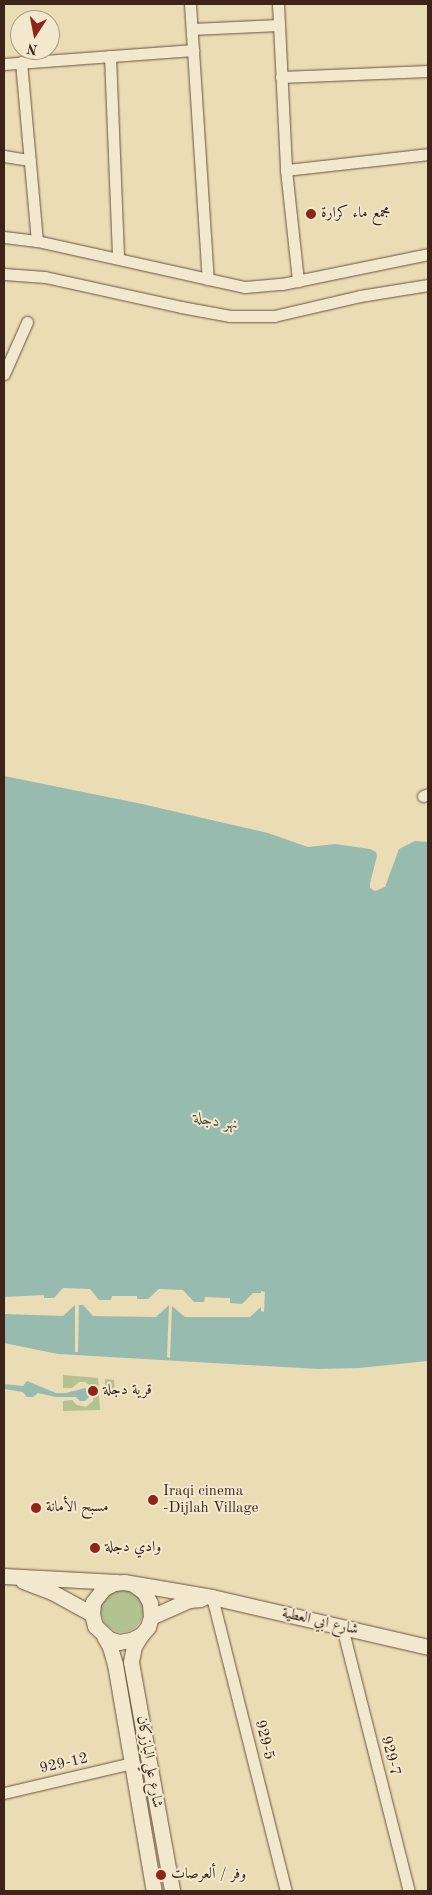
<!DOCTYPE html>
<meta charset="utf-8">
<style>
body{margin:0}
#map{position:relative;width:432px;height:1895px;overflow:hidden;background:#eadcb4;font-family:"Old Standard TT",Amiri,serif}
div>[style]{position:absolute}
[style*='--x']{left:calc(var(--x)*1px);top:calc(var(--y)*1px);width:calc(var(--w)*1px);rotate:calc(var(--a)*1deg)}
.green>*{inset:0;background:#b2c291}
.round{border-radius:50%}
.water>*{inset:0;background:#98bbb0}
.pier>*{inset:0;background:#eadcb4}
.roads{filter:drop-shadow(0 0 1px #685240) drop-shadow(0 0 1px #685240)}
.street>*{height:11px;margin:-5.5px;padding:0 5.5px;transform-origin:5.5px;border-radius:5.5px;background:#f1e8ce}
.secondary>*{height:15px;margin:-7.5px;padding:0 7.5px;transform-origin:7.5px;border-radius:7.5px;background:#f1e8ce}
.dots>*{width:14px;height:14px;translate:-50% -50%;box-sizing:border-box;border:2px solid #f1e8ce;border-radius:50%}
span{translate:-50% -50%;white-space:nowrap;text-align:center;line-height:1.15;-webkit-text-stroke:4px #f1e8ce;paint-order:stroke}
.poi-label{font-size:15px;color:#3c2419}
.left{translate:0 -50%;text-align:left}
.street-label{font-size:15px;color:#3c2419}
.water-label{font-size:16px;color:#534a3f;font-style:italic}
.frame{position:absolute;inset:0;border:5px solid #3c2419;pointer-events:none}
.north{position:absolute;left:10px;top:10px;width:50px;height:50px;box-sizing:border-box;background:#f1e8ce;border:1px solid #a99a86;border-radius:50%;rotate:191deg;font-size:14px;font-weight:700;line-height:20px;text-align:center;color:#3c2419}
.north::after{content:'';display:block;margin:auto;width:18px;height:22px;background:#8f2418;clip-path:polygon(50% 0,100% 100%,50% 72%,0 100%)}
</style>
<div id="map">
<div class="green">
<i style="clip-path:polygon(63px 1375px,98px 1378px,99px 1392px,94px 1393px,92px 1387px,85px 1382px,79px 1382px,72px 1388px,63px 1388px)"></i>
<i style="clip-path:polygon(105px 1379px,114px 1380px,115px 1391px,105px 1392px)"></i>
<i style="clip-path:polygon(94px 1395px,99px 1395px,100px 1410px,63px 1411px,63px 1401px,72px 1400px,77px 1405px,86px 1407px,93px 1401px)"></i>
<i class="round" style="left:101px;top:1590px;width:42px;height:42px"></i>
</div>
<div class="water">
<i style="clip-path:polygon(4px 776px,142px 804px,268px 833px,308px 847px,335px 844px,370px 849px,376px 852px,377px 856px,370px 883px,370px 888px,375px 891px,385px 887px,399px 849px,415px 841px,428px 842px,428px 1361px,359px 1368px,318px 1369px,58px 1354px,4px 1343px)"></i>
<i style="clip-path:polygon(27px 1381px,56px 1393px,66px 1393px,85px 1388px,89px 1392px,89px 1397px,85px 1401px,80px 1401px,76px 1397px,56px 1397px,38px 1393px,33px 1397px,27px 1397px,23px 1392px,4px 1389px,4px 1384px,23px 1386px)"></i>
</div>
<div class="pier">
<i style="clip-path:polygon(63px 1288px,90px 1289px,99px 1300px,111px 1300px,112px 1296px,137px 1296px,137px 1299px,148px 1299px,159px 1289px,183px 1290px,194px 1302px,204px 1302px,205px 1297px,230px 1298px,230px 1303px,242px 1304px,253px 1293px,261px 1293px,261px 1291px,265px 1292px,264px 1312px,261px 1311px,261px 1307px,250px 1317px,185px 1317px,172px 1306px,170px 1358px,167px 1357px,169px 1305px,156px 1317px,93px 1316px,83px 1305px,79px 1305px,78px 1352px,75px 1352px,75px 1305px,63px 1316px,4px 1314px,4px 1297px,44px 1295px,44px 1298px,54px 1298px)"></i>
</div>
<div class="roads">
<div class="street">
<i style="--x:190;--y:4;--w:276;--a:86.3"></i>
<i style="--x:278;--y:4;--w:166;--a:87.2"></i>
<i style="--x:286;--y:170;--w:112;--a:83.8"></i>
<i style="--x:192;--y:29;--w:87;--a:-2.6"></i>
<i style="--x:110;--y:56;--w:202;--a:87.7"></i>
<i style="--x:21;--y:62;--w:180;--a:84.9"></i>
<i style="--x:4;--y:64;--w:190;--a:-4.2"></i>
<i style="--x:281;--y:77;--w:147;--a:-2.3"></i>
<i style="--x:4;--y:156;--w:26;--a:9"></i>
<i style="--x:286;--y:170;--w:143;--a:-6.4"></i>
<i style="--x:4;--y:237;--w:33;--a:7"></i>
<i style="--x:37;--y:241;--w:213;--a:12.5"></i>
<i style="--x:245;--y:287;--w:37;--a:-5"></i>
<i style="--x:282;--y:284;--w:149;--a:-11.6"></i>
<i style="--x:4;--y:274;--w:41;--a:4.2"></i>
<i style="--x:45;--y:277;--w:139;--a:12.4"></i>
<i style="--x:181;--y:307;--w:50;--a:10.4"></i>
<i style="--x:230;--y:316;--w:44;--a:0"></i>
<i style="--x:274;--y:316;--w:88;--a:-13.1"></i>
<i style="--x:360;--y:296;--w:69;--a:-9.2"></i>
<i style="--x:4;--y:374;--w:57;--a:-66.1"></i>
<i style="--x:423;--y:796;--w:5;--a:-22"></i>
<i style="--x:212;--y:1597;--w:303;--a:75.9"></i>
<i style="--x:342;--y:1627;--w:272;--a:75.8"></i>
<i style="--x:4;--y:1793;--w:131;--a:-13.2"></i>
</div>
<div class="secondary">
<i style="--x:4;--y:1576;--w:113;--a:3"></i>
<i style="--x:23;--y:1581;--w:31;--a:21"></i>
<i style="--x:52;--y:1592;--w:46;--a:28.8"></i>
<i style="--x:133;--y:1584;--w:14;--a:36"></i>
<i style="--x:144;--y:1592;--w:13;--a:61"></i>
<i style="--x:150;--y:1603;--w:14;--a:86"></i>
<i style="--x:151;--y:1617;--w:10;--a:107"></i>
<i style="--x:148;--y:1627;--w:11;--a:131"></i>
<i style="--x:141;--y:1635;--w:11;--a:153"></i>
<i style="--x:131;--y:1640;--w:12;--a:171"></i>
<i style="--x:119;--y:1642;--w:10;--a:-163"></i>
<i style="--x:109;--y:1639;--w:19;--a:-137"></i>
<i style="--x:95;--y:1626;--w:12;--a:-104"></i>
<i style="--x:92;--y:1614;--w:12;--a:-85"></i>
<i style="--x:93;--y:1602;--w:18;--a:-52"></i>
<i style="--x:104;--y:1588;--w:11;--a:-27"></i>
<i style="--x:114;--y:1583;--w:10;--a:-6"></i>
<i style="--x:124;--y:1582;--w:89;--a:9.7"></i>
<i style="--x:212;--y:1597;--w:222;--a:13"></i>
<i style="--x:151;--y:1617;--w:42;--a:-24.1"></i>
<i style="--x:189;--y:1600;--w:12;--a:-5"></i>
<i style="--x:141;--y:1635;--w:13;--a:122"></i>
<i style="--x:134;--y:1646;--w:16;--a:101"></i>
<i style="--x:131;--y:1662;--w:233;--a:79.8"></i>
<i style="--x:104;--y:1636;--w:13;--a:61"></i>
<i style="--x:110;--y:1647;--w:18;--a:74"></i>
<i style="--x:115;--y:1664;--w:230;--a:80.3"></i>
</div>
</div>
<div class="dots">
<i style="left:311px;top:214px;background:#8f2418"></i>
<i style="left:93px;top:1391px;background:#8f2418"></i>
<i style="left:153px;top:1500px;background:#8f2418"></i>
<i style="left:36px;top:1508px;background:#8f2418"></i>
<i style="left:95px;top:1548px;background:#8f2418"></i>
<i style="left:161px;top:1875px;background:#8f2418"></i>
</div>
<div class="poi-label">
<span class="left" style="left:321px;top:214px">مجمع ماء كرارة</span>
<span class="left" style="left:103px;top:1391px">قرية دجلة</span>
<span class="left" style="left:163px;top:1500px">Iraqi cinema<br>-Dijlah Village</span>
<span class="left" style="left:46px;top:1508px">مسبح الأمانة</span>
<span class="left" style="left:105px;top:1548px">وادي دجلة</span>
<span class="left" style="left:171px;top:1875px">وفر / ألعرصات</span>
</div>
<div class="street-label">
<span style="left:320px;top:1622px;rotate:13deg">شارع ابي العطية</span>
<span style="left:264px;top:1740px;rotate:76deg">929-5</span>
<span style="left:390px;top:1756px;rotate:76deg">929-7</span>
<span style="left:149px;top:1762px;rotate:80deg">شارع علي البازركان</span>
<span style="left:64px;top:1764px;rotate:-13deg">929-12</span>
</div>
<div class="water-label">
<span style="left:216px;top:1122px;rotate:9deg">نهر دجلة</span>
</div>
<div class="frame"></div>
<div class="north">N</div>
</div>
